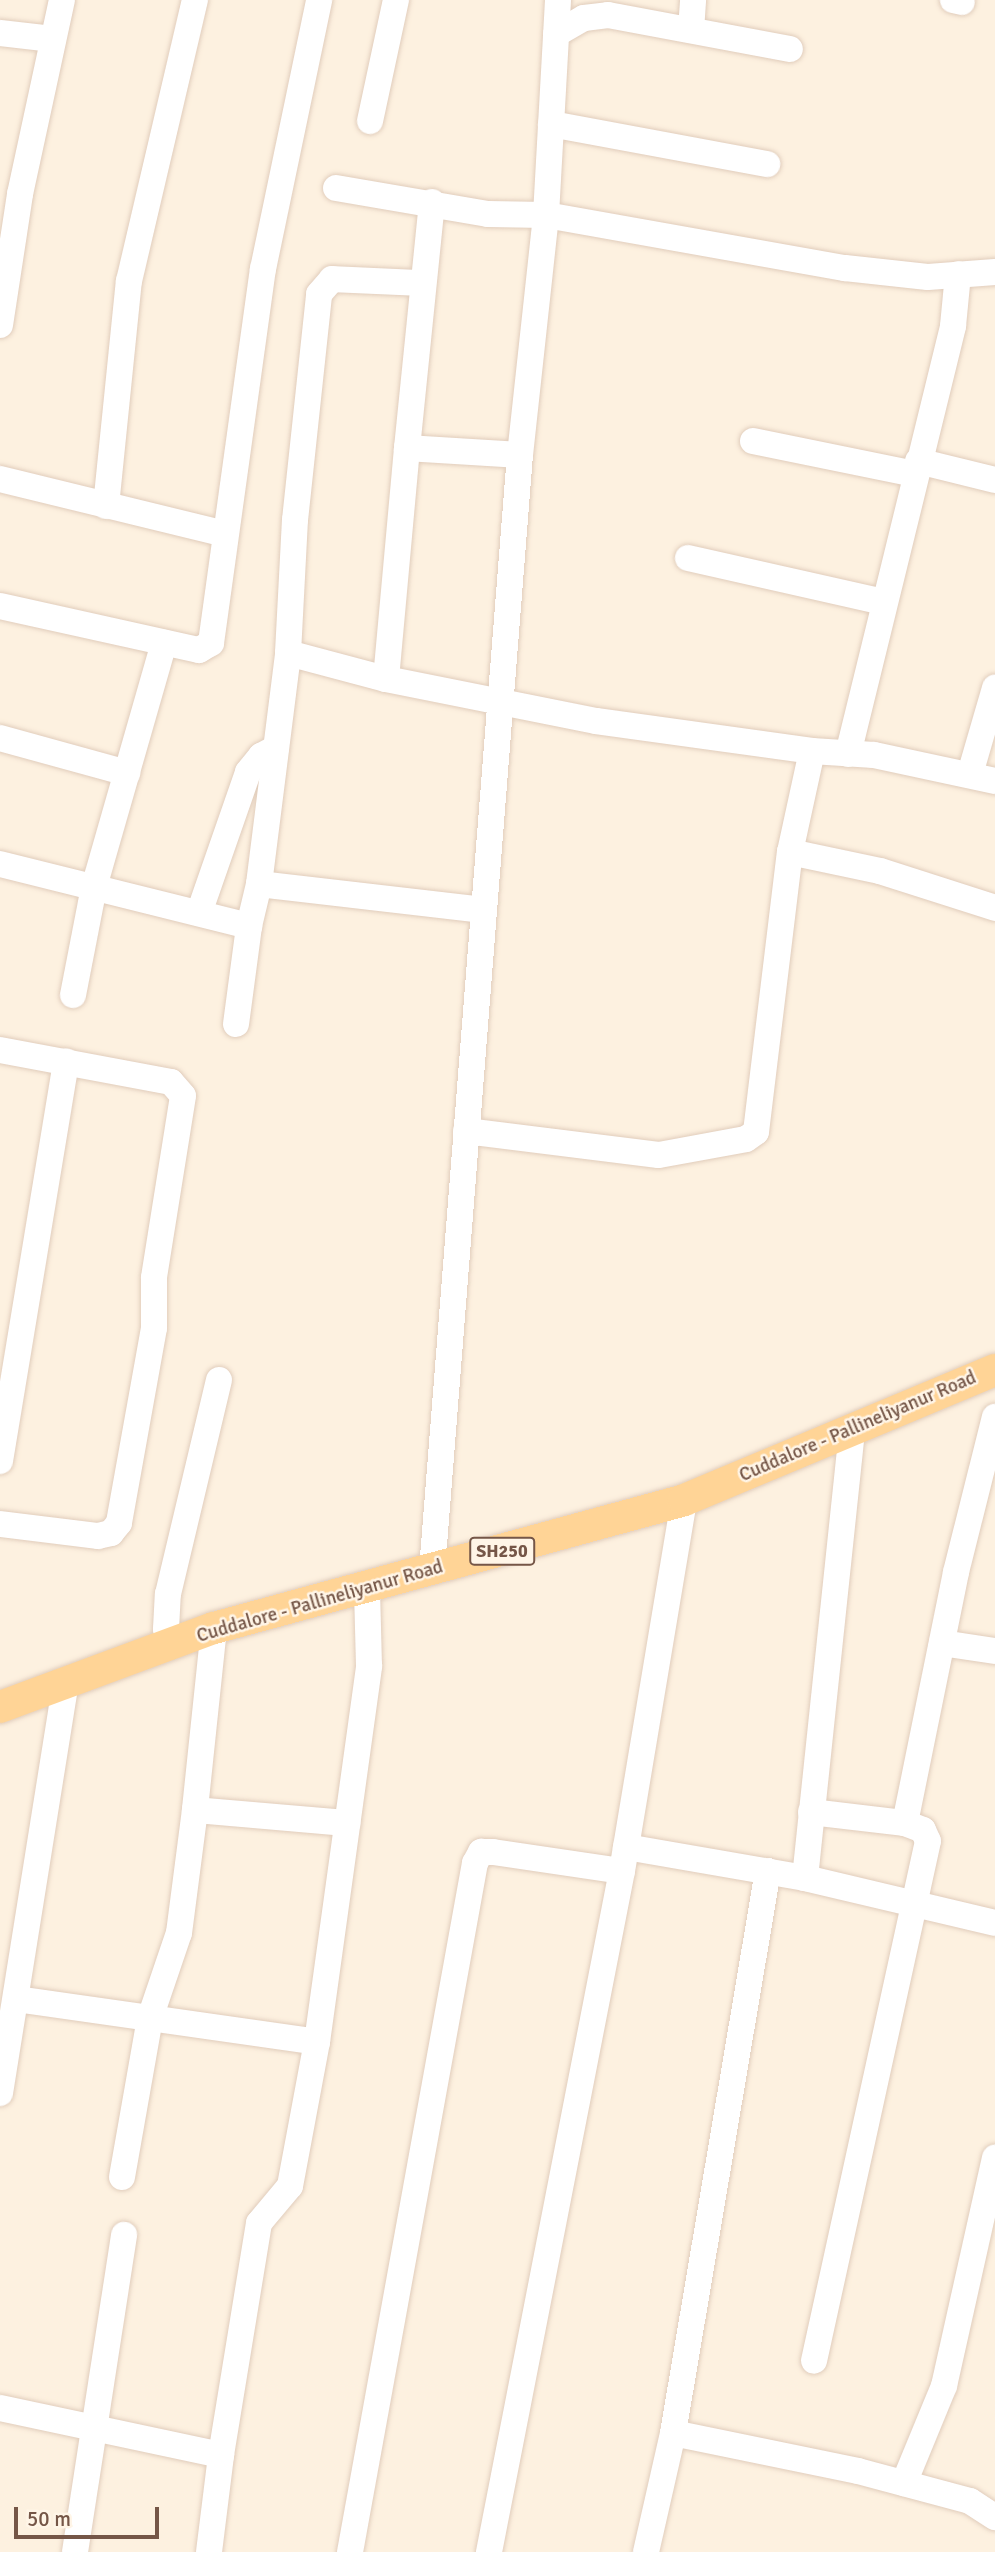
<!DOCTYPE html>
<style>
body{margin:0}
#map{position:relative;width:995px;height:2552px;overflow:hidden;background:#fdf1e0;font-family:Signika,sans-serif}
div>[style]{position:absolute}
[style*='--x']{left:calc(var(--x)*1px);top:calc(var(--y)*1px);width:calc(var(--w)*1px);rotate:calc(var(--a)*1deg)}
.roads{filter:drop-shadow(0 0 2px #e1cdbc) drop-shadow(0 0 2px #e1cdbc)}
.minor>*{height:26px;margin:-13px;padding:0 13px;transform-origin:13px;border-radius:13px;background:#fff}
.major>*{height:32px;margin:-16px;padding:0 16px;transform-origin:16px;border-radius:16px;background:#ffd496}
span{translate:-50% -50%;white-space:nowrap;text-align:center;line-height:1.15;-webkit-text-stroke:5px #fff5e7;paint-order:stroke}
.shield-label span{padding:2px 5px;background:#fff5e7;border:2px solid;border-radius:5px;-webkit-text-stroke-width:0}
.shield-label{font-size:18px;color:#755647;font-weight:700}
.street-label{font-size:19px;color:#755647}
.scale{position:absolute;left:14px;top:2507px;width:145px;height:32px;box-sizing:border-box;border:4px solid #755647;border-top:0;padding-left:9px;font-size:21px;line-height:24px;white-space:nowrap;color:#755647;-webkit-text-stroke:5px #fff5e7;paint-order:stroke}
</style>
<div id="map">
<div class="roads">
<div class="minor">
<i style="--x:953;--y:0;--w:9;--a:13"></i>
<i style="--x:691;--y:30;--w:30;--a:-86"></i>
<i style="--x:0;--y:33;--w:53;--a:6.5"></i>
<i style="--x:556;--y:34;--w:32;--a:-30"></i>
<i style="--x:584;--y:18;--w:24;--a:-7"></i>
<i style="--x:608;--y:15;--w:185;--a:10.6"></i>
<i style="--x:370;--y:121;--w:124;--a:-77.9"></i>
<i style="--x:551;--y:124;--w:220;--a:10.5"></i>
<i style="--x:336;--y:188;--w:154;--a:9.7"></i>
<i style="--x:488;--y:214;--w:58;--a:1"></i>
<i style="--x:546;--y:215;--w:304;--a:10.1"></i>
<i style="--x:845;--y:268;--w:83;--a:6.2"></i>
<i style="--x:928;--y:277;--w:67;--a:-4.3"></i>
<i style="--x:432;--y:202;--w:247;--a:95.8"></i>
<i style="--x:407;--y:448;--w:113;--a:3.5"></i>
<i style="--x:0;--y:325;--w:133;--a:-81.3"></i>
<i style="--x:20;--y:194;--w:198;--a:-77.8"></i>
<i style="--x:753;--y:441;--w:165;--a:11.5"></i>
<i style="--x:918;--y:461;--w:79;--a:13.9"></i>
<i style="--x:0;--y:479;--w:232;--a:13.7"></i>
<i style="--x:106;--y:506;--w:226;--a:-84.2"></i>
<i style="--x:129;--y:281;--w:289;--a:-76.8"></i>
<i style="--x:688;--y:558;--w:201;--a:12.7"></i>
<i style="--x:0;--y:606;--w:204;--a:12.5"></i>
<i style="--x:199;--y:650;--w:14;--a:-30"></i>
<i style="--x:211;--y:643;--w:378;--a:-82.1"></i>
<i style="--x:263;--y:269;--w:275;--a:-78.2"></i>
<i style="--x:288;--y:653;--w:101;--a:14.9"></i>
<i style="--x:386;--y:679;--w:214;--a:11.3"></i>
<i style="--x:596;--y:721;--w:218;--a:7.9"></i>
<i style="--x:812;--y:751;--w:62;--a:3.7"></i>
<i style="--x:874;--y:755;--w:124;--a:12.1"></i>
<i style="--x:386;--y:679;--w:232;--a:-84.8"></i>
<i style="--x:0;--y:738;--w:132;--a:15.4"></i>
<i style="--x:848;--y:754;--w:441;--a:-76.2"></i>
<i style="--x:953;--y:326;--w:52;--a:-84.5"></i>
<i style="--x:970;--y:774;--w:90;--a:-73.8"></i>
<i style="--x:790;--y:852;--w:92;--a:11.9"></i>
<i style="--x:880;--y:871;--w:121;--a:17.8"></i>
<i style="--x:0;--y:864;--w:257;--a:14"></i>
<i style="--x:249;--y:926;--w:43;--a:-76.6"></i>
<i style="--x:259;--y:884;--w:226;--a:6.6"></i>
<i style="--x:259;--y:884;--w:233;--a:-82.8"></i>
<i style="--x:288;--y:653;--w:133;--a:-87"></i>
<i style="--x:295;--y:520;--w:227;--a:-83.9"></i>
<i style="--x:319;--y:294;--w:20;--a:-49"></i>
<i style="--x:332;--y:279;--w:89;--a:2.6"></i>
<i style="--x:199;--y:913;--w:149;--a:-70.8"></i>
<i style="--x:248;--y:772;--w:21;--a:-51"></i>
<i style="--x:261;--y:756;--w:17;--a:-28"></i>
<i style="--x:73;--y:995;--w:110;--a:-79"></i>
<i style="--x:94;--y:887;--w:254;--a:-74"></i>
<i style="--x:236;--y:1024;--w:99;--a:-82.4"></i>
<i style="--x:0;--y:1050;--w:174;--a:10.6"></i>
<i style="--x:171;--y:1082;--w:18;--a:49"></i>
<i style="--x:183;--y:1096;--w:184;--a:99.1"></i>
<i style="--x:154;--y:1278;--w:50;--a:90"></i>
<i style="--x:154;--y:1328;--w:198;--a:100.2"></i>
<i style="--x:119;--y:1523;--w:13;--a:129"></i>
<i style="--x:111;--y:1533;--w:13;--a:167"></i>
<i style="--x:98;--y:1536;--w:99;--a:-173"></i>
<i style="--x:466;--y:1131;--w:194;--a:7.1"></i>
<i style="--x:659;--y:1155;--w:88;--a:-10.4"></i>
<i style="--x:746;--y:1139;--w:12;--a:-35"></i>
<i style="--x:756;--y:1132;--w:282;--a:-83.1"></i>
<i style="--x:790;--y:852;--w:103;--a:-77.7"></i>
<i style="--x:0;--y:1461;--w:405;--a:-80.6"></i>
<i style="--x:432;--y:1570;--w:1118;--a:-85.49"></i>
<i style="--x:520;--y:455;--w:241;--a:-83.8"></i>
<i style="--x:546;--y:215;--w:215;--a:-86.8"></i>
<i style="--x:214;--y:1628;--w:183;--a:96"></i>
<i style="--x:195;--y:1810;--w:153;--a:4.9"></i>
<i style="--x:942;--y:1643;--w:54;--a:8.6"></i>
<i style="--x:171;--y:1645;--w:17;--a:-107"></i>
<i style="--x:166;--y:1629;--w:35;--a:-87"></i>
<i style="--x:168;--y:1594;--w:220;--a:-76.6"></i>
<i style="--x:811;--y:1812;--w:95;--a:6.7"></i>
<i style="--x:905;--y:1823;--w:19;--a:21"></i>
<i style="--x:923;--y:1830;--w:12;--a:66"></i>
<i style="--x:928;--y:1841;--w:532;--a:102.37"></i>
<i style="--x:905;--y:1823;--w:256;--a:-78.5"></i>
<i style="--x:956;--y:1572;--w:160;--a:-75.9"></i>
<i style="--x:626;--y:1847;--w:182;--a:9.8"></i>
<i style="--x:805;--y:1878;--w:195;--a:13.3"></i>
<i style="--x:805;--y:1878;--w:450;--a:-84"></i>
<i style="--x:16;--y:1999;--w:304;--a:8.1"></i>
<i style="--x:0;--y:2093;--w:411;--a:-80.9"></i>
<i style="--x:122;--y:2177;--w:161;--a:-80"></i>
<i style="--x:150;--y:2018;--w:90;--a:-71.2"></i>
<i style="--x:179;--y:1933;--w:124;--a:-82.6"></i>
<i style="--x:0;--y:2408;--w:226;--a:12"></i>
<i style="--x:673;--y:2433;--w:570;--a:-80.41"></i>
<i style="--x:904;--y:2483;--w:105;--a:-67.6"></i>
<i style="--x:944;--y:2386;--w:234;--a:-77.4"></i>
<i style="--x:75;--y:2552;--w:321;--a:-81.2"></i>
<i style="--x:209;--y:2552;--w:98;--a:-82.9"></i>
<i style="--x:221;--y:2455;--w:235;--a:-80.7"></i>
<i style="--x:259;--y:2223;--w:48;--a:-50"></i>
<i style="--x:290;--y:2186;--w:147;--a:-79.4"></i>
<i style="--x:317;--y:2042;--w:380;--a:-82.1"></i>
<i style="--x:369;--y:1666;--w:78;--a:-91.5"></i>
<i style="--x:350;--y:2552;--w:700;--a:-79.72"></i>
<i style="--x:475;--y:1863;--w:13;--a:-61"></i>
<i style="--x:481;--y:1852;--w:12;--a:0"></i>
<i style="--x:493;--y:1852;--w:130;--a:8.4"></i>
<i style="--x:489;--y:2552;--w:694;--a:-78.95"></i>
<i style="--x:622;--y:1871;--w:376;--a:-80.5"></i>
<i style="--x:646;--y:2552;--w:122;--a:-77.2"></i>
<i style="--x:673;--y:2433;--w:189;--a:11.6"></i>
<i style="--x:858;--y:2471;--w:116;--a:15"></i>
<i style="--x:970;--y:2501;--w:30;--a:33"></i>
</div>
<div class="major">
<i style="--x:0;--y:1707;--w:228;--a:-20.3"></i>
<i style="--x:214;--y:1628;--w:487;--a:-15.2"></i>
<i style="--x:684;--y:1500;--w:337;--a:-22.7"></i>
</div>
</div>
<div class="shield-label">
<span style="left:502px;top:1551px">SH250</span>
</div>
<div class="street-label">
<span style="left:858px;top:1427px;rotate:-23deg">Cuddalore - Pallineliyanur Road</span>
<span style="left:320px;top:1602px;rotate:-16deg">Cuddalore - Pallineliyanur Road</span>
</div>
<div class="scale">50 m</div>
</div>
